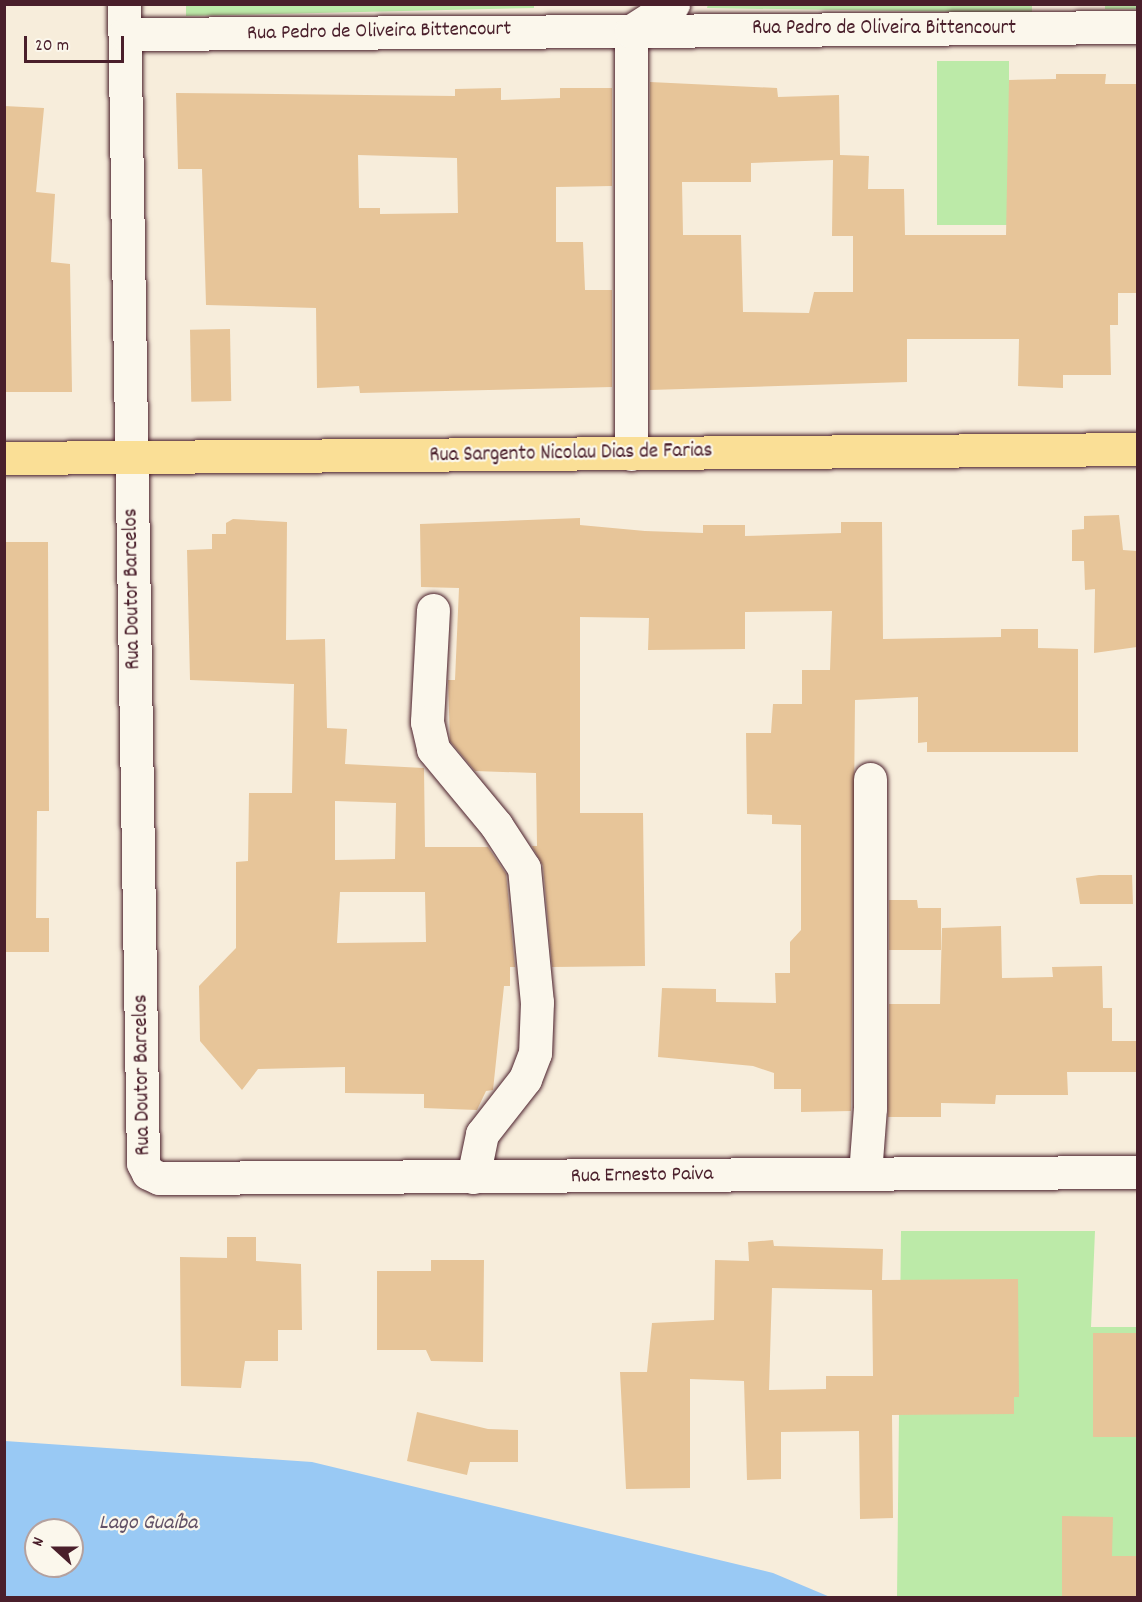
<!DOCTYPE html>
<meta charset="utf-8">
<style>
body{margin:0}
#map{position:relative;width:1142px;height:1602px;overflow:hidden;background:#f7eddb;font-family:Dekko,sans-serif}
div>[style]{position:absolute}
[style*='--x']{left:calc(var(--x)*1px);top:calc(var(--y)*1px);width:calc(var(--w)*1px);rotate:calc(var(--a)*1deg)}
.green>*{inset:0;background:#bceaa8;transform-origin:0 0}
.water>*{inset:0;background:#99c9f4}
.building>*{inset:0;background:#e7c599;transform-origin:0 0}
.roads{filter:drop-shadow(0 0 2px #4a1f2b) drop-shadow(0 0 2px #4a1f2b)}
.minor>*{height:33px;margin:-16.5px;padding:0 16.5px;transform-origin:16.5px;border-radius:16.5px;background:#fbf7ec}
.major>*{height:33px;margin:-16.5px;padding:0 16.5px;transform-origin:16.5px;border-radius:16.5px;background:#fadf96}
span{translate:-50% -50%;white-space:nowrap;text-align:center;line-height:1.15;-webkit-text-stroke:4.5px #fbf7ec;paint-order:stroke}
.street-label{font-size:21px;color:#4a1f2b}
.water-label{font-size:22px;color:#625267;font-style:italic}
.frame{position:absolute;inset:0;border:6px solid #4a1f2b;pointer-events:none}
.north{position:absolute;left:24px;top:1518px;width:60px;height:60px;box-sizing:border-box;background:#fbf7ec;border:2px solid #b4a19f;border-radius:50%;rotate:291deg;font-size:16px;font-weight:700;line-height:24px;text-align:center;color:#4a1f2b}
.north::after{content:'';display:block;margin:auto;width:21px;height:27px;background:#4a1f2b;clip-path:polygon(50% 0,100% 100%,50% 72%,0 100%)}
.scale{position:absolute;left:24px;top:36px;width:100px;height:27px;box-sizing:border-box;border:3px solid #4a1f2b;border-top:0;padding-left:8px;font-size:18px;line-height:21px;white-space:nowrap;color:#4a1f2b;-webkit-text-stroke:4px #fbf7ec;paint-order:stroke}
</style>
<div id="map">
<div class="green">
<i style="clip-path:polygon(186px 4px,534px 4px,534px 8px,186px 16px)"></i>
<i style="clip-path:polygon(708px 4px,1032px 5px,1032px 13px,707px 8px)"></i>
<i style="left:1105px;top:5px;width:32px;height:4px"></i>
<i style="left:937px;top:61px;width:72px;height:164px"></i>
<i style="clip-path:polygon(901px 1231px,1095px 1231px,1091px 1327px,1137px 1327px,1137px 1597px,897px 1598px)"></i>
</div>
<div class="water">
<i style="clip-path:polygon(evenodd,5px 1441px,312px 1462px,773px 1573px,830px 1597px,5px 1597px,5px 1441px,36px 1530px,72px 1530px,72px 1566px,36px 1566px,36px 1530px)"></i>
</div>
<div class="building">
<i style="clip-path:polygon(evenodd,1056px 74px,1106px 74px,1105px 84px,1137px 84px,1137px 293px,1118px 293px,1118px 325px,1110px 325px,1111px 375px,1063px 375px,1063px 388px,1018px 386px,1019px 339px,907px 339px,907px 382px,650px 390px,650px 82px,777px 88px,778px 97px,839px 95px,840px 155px,869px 156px,868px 189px,904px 189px,905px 235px,1006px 235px,1009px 80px,1056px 79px,1056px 74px,833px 160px,832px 236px,853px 236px,853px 292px,814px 292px,809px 313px,743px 312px,741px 235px,683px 235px,682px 182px,751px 182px,751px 163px,833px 160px)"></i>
<i style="clip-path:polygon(evenodd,501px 88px,501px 100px,560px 98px,560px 88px,612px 88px,612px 186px,556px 187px,556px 242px,583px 242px,585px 290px,612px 290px,612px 387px,360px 393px,359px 386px,317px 388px,316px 308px,206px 305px,202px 169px,178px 169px,176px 93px,455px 96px,455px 89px,501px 88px,358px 155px,457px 158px,458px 213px,380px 214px,380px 208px,359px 208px,358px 155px)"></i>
<i style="clip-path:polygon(4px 106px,44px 108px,36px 192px,55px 194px,51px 262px,70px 264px,72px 392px,4px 392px)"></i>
<i style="left:230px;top:329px;width:72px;height:40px;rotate:89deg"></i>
<i style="clip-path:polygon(1119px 515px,1123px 550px,1137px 551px,1137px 647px,1094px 653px,1095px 589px,1085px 590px,1084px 561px,1072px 561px,1072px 530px,1084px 529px,1084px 516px)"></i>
<i style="clip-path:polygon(580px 518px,580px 525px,645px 531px,703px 533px,703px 525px,745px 525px,745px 536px,841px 533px,841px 522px,882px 522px,883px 639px,1001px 637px,1001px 629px,1038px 629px,1038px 648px,1078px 649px,1078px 752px,927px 752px,927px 742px,918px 743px,918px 697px,855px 700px,851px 1111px,801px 1112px,801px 1089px,774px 1089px,774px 1073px,753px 1066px,658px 1057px,662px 988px,716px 989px,716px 1002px,776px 1003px,775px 973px,790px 973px,790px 942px,801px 930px,801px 825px,772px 824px,772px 815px,747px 814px,746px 733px,771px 733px,773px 704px,802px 704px,802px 670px,830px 670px,832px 611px,745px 612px,745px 649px,648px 650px,649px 618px,580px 617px,580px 813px,643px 813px,645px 966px,552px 967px,543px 866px,532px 846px,537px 846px,536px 773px,475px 771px,450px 741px,448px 680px,455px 680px,459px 588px,421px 587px,420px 524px)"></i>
<i style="clip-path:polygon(evenodd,233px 519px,287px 522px,286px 640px,325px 639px,327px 728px,347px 729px,345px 764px,424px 768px,425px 847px,488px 847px,506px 874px,515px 967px,510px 967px,510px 986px,504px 986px,493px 1090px,486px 1091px,477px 1110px,424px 1108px,424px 1094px,345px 1093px,345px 1067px,258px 1069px,242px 1090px,200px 1041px,199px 986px,236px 948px,236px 862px,248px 861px,249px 793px,292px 793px,294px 684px,190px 680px,187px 550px,212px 549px,212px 534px,226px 534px,226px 523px,233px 519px,335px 801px,396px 803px,395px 859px,335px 860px,335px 801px,233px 519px,340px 892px,425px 892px,426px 942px,337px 943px,340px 892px)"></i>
<i style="clip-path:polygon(4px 542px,48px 542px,49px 811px,37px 811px,36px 918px,49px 918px,49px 952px,4px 952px)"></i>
<i style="clip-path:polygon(1099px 875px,1132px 875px,1133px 904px,1080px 904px,1076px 878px)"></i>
<i style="clip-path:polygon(889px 900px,917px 900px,918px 908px,941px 908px,941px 950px,889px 950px)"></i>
<i style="clip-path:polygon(1001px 926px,1002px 978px,1053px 977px,1052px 967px,1102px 966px,1103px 1008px,1112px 1008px,1112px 1041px,1137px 1041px,1137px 1072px,1067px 1072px,1068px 1095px,996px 1095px,995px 1104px,941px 1103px,941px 1117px,888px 1117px,889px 1004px,940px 1004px,942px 928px)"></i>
<i style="clip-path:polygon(227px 1237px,256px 1237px,256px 1261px,301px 1264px,302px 1330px,278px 1330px,278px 1361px,245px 1361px,241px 1388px,181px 1386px,180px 1257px,227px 1258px)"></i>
<i style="clip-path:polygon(evenodd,773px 1240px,774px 1246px,883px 1249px,882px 1280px,1018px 1279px,1019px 1397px,1014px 1397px,1014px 1414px,892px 1415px,893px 1518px,860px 1519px,859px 1431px,781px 1432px,781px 1479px,747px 1480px,744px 1381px,690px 1379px,690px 1488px,626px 1489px,620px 1372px,647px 1372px,652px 1323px,714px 1320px,715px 1260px,749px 1261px,748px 1242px,773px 1240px,772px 1288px,872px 1290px,873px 1376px,826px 1376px,826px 1389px,769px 1390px,772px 1288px)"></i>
<i style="clip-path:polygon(431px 1260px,484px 1260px,483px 1362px,431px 1361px,426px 1350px,377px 1350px,377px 1271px,431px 1271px)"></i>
<i style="left:1093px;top:1333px;width:44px;height:104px"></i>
<i style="clip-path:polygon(417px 1412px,488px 1429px,518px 1430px,518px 1462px,470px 1462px,467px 1475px,407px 1461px)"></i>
<i style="clip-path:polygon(1062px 1516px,1113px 1517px,1112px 1556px,1137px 1556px,1137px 1598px,1062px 1598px)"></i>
</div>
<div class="roads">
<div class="minor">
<i style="--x:124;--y:4;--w:1159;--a:89.06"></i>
<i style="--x:143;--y:1163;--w:11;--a:63"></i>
<i style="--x:148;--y:1173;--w:12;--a:24"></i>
<i style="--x:159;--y:1178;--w:979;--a:-0.35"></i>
<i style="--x:125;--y:34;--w:506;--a:-0.34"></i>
<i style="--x:631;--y:31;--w:50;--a:-32.7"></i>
<i style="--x:631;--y:454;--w:423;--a:-90"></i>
<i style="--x:631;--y:31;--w:507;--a:-0.45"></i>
<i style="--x:433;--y:610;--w:112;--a:93.1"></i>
<i style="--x:427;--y:722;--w:28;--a:77"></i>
<i style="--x:433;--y:749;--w:99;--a:50.3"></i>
<i style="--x:496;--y:825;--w:51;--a:56.9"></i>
<i style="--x:524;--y:868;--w:135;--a:84.5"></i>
<i style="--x:537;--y:1002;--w:51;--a:92.2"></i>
<i style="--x:535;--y:1053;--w:28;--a:111"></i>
<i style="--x:525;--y:1079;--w:70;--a:128"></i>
<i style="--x:482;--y:1134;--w:44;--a:101.8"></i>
<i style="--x:865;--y:1174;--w:66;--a:-85.7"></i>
<i style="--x:870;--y:1108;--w:329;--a:-90"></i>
</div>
<div class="major">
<i style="--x:4;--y:458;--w:1134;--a:-0.45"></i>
</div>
</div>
<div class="street-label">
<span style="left:884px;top:29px">Rua Pedro de Oliveira Bittencourt</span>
<span style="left:379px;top:32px;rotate:-1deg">Rua Pedro de Oliveira Bittencourt</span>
<span style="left:571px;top:454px;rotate:-1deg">Rua Sargento Nicolau Dias de Farias</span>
<span style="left:133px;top:589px;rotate:-91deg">Rua Doutor Barcelos</span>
<span style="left:143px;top:1075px;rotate:-91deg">Rua Doutor Barcelos</span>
<span style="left:642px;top:1176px;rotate:-1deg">Rua Ernesto Paiva</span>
</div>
<div class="water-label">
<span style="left:148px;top:1524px">Lago Guaíba</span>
</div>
<div class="frame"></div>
<div class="north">N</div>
<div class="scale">20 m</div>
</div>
